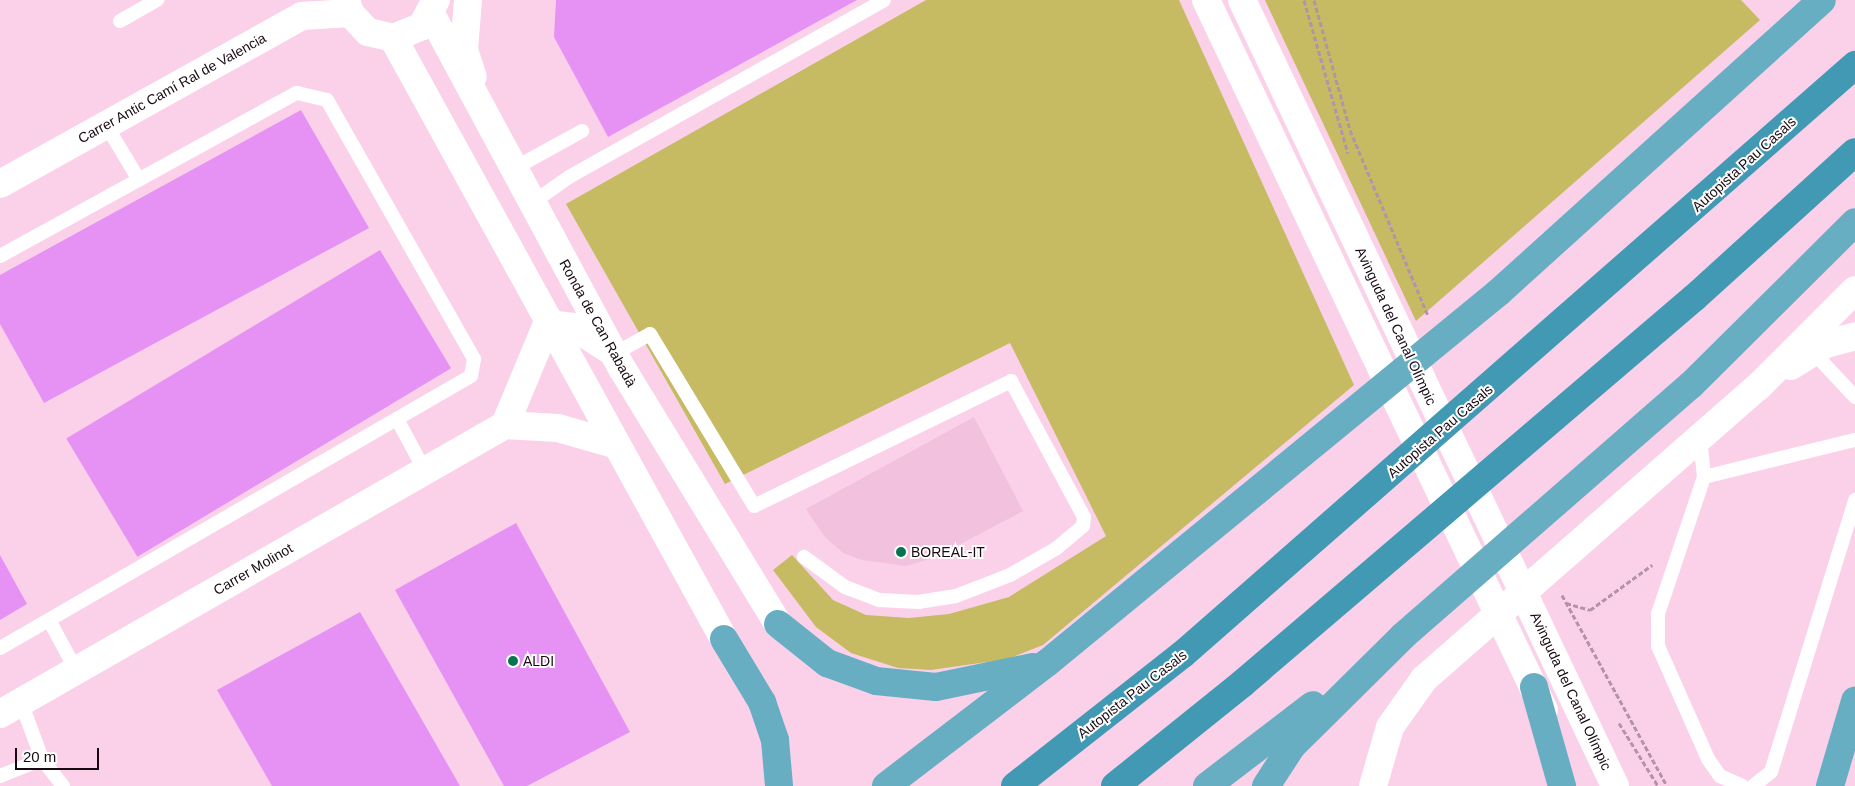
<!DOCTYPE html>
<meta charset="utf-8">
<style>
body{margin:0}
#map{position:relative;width:1855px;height:786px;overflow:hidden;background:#fbd1ea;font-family:Helvetica,sans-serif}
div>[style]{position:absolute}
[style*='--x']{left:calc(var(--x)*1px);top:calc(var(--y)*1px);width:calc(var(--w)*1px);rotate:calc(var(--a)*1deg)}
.built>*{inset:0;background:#f1c1de}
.green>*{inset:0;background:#c6ba62}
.building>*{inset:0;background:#e692f4;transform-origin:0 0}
.path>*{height:3px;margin-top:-1.5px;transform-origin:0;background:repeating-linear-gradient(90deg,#b593a7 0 5px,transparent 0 7.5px)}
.service>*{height:14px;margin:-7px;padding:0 7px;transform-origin:7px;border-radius:7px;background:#fff}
.minor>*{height:28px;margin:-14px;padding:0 14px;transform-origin:14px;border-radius:14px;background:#fff}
.tertiary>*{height:28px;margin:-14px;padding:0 14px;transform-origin:14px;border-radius:14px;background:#fff}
.trunk>*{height:28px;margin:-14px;padding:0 14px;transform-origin:14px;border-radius:14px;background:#67aec3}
.motorway>*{height:28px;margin:-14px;padding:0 14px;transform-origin:14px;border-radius:14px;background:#4199b4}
.dots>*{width:14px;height:14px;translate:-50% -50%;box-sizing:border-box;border:2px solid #fff;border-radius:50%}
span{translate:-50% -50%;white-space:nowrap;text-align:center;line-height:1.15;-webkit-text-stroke:4px #fff;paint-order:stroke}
.street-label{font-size:14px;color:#180a13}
.poi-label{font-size:14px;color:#180a13}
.left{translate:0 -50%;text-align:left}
.scale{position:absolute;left:15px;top:748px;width:84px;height:22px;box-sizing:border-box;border:2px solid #180a13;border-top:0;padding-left:6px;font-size:15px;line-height:18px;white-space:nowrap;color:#180a13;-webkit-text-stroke:4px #fff;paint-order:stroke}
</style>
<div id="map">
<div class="built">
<i style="clip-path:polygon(974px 417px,1023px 511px,936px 557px,906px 566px,862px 560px,843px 553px,824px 536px,806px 509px)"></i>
</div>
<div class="green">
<i style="clip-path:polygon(926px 0,1179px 0,1354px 385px,1043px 645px,1008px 659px,931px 670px,898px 668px,851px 653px,816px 627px,773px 570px,792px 555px,833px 600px,866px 615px,909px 618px,949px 614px,1009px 597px,1106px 536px,1010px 343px,725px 484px,566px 204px)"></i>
<i style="clip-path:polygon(1265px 0,1741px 0,1760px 20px,1416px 321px)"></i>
</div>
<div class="building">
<i style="clip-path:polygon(556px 0,857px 0,608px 137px,554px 37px)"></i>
<i style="clip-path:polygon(301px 110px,369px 228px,44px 403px,0 324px,0 275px)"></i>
<i style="left:380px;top:250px;width:138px;height:366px;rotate:59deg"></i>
<i style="clip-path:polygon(516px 523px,630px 732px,527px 786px,504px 786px,395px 590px)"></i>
<i style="clip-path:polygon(0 555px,27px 604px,0 620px)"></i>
<i style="clip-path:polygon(360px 612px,460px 786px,272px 786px,217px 690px)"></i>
</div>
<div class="path">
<i style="--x:1304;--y:0;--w:159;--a:74"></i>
<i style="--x:1314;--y:0;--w:135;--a:74.5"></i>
<i style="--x:1350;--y:130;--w:202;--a:67.2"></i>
<i style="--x:1562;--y:595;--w:218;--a:61.2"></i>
<i style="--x:1566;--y:603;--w:25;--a:16"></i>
<i style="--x:1590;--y:610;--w:77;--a:-36"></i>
<i style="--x:1619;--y:723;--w:74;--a:58.2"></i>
</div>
<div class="service">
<i style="--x:120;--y:21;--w:43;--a:-29.6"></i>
<i style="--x:106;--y:125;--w:64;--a:59"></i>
<i style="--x:513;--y:169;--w:79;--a:-28.8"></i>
<i style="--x:532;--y:203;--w:45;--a:-35.1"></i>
<i style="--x:569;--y:177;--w:361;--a:-29.3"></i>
<i style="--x:0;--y:256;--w:339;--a:-28.8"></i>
<i style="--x:297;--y:93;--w:31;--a:13"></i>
<i style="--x:327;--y:100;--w:298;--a:60.4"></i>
<i style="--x:474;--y:359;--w:17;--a:100"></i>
<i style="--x:471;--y:376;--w:544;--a:149.99"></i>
<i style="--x:1813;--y:352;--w:62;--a:47"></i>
<i style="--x:614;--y:354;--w:41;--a:-29.1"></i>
<i style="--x:650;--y:334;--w:201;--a:58.8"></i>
<i style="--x:754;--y:506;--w:286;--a:-25.9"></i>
<i style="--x:1011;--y:381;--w:154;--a:61.8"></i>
<i style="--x:1084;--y:517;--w:9;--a:96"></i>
<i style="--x:1083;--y:526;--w:34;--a:140"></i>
<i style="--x:1057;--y:548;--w:54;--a:150.1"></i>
<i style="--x:1010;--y:575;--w:58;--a:158.7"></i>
<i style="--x:956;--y:596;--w:37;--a:171"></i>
<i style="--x:919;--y:602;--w:40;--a:-177.1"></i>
<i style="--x:879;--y:600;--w:36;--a:-159"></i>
<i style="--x:845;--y:587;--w:51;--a:-143.8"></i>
<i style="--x:397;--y:419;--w:59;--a:61.7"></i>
<i style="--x:1700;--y:437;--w:40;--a:84.3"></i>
<i style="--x:1704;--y:477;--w:145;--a:108.6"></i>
<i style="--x:1658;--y:614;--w:32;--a:90"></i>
<i style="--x:1658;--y:646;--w:124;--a:66.1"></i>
<i style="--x:1708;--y:759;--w:21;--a:55"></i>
<i style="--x:1720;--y:776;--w:24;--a:24"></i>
<i style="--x:1704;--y:477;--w:155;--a:-13.8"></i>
<i style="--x:49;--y:620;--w:57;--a:61.6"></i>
<i style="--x:21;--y:702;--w:61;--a:69.8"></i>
<i style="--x:42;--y:759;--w:34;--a:52"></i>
<i style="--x:0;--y:776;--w:45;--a:-22"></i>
<i style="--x:1753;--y:786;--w:23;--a:-38"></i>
<i style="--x:1771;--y:772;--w:285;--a:-72.8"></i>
</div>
<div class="minor">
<i style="--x:346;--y:0;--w:14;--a:73"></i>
<i style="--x:350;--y:13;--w:26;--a:47"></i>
<i style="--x:368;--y:32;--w:26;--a:13"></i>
<i style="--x:393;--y:38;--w:31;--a:-22"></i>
<i style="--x:422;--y:26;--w:30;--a:-62"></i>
<i style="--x:468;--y:0;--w:50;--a:94.6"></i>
<i style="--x:464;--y:50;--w:28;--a:72"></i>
<i style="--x:431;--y:14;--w:404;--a:61.7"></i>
<i style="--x:623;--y:370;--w:298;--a:58.6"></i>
<i style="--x:393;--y:38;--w:686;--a:61.16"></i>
<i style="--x:0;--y:184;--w:346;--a:-29.1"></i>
<i style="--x:302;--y:16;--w:48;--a:-3.6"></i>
<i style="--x:547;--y:324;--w:27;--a:6"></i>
<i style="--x:574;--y:327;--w:40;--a:32.9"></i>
<i style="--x:1791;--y:366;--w:41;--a:-32.2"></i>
<i style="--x:1826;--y:344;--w:30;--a:-15"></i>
<i style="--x:505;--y:425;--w:53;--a:3.2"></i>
<i style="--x:558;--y:428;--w:61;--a:16.1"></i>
<i style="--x:0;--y:714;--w:582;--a:-29.78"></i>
<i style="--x:505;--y:425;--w:109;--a:-67.4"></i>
<i style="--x:1373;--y:786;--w:61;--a:-73.9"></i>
<i style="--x:1390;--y:727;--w:59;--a:-54.7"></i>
<i style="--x:1424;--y:679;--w:444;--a:-41.2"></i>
<i style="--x:1758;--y:387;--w:137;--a:-45"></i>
</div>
<div class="tertiary">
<i style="--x:1206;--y:0;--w:786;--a:64.54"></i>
<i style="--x:1242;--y:0;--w:870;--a:64.61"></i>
</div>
<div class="trunk">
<i style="--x:778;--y:624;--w:63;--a:38.5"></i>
<i style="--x:827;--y:663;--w:52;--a:20.2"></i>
<i style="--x:876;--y:681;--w:60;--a:5.7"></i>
<i style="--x:936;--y:687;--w:99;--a:-11.7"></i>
<i style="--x:724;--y:639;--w:74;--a:58.9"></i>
<i style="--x:762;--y:702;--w:40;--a:71.1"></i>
<i style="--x:775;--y:740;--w:46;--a:85"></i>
<i style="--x:1534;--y:687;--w:103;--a:74.2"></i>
<i style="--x:886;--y:786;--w:203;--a:-37.4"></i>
<i style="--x:1047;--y:663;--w:585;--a:-39.38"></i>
<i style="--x:1499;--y:292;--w:435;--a:-42.1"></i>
<i style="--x:1207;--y:786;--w:133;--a:-37.4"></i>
<i style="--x:1266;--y:786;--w:48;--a:-57"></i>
<i style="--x:1292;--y:746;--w:156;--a:-44.7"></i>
<i style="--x:1403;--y:636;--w:382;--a:-41.1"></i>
<i style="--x:1691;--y:385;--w:231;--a:-44.8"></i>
<i style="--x:1830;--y:786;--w:89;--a:-73.6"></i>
</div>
<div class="motorway">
<i style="--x:1015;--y:786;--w:214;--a:-38.2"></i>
<i style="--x:1183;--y:654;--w:894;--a:-41.23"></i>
<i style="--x:1115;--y:786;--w:164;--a:-38.8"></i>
<i style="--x:1243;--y:683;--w:593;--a:-40.49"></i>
<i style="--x:1694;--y:298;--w:217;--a:-42.2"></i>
</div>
<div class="dots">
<i style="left:901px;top:552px;background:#06754f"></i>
<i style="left:513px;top:661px;background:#06754f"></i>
</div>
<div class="street-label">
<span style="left:172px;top:88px;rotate:-29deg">Carrer Antic Camí Ral de Valencia</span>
<span style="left:1744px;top:164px;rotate:-42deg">Autopista Pau Casals</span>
<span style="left:598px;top:323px;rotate:61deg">Ronda de Can Rabadà</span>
<span style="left:1396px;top:326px;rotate:65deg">Avinguda del Canal Olímpic</span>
<span style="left:1440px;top:431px;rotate:-41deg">Autopista Pau Casals</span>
<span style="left:253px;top:569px;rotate:-30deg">Carrer Molinot</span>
<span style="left:1571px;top:691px;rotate:65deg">Avinguda del Canal Olímpic</span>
<span style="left:1132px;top:694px;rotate:-38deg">Autopista Pau Casals</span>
</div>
<div class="poi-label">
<span class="left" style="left:911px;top:552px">BOREAL-IT</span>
<span class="left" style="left:523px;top:661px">ALDI</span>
</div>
<div class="scale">20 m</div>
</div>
